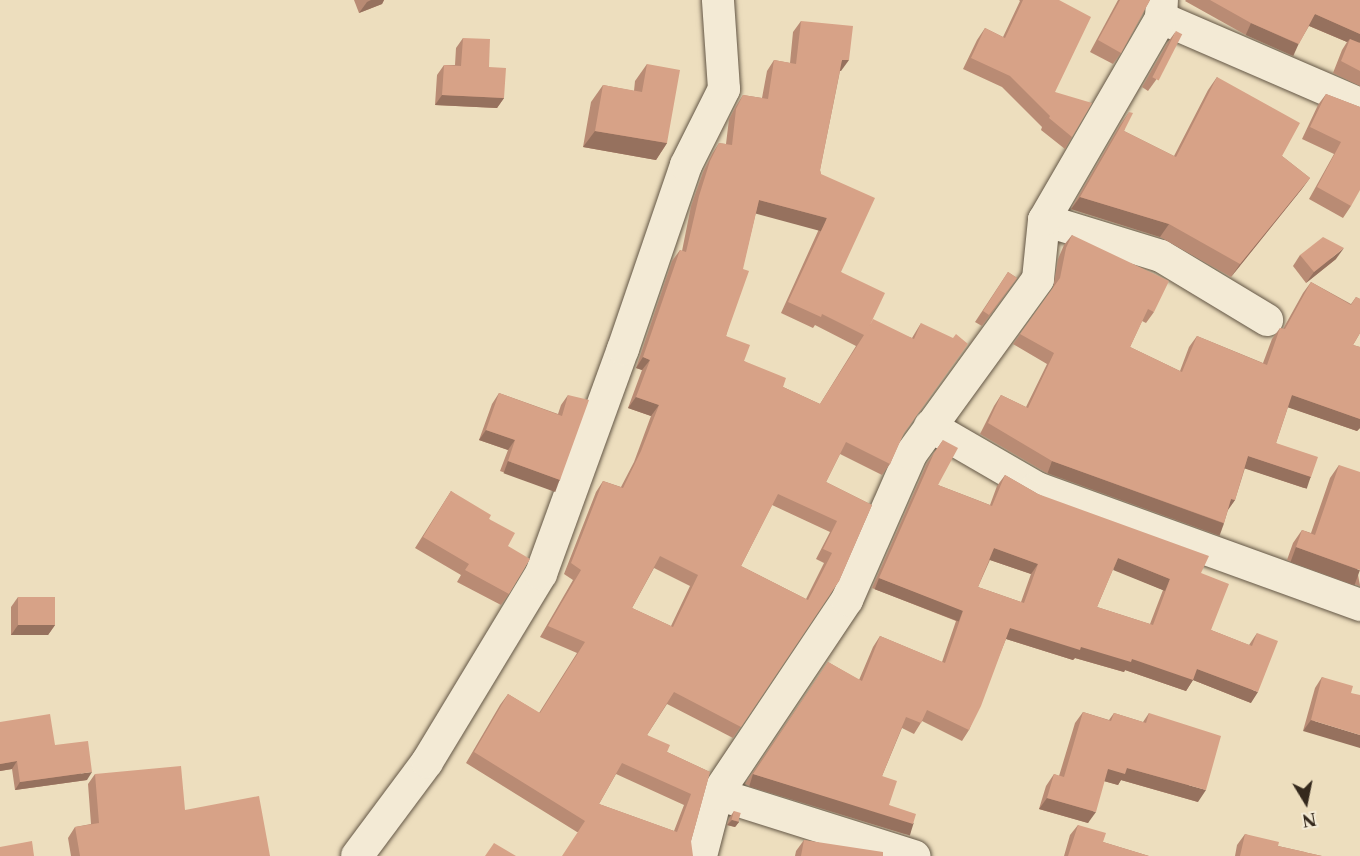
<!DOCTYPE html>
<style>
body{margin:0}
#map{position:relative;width:1360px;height:856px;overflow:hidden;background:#eddebe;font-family:"Libre Caslon Text",serif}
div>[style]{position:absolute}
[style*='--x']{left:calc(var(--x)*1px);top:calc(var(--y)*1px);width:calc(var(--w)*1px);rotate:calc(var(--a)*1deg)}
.roads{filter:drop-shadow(0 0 2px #635645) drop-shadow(0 0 2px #635645)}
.street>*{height:32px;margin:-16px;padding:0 16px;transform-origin:16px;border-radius:16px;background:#f3ead5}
.wall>*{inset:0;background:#b98b74}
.shaded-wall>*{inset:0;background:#96715e;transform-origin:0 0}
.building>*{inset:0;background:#d7a287;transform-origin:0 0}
span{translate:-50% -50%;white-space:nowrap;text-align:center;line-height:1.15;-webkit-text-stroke:5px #f3ead5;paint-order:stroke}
.north{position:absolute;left:1276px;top:772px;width:60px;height:60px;-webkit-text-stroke:4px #f3ead5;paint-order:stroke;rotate:170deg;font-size:16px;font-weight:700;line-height:24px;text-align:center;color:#35291d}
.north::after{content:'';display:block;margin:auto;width:21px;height:27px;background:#35291d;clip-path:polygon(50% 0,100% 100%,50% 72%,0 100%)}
</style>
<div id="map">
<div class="roads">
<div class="street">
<i style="--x:1161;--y:18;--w:217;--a:23.4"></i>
<i style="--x:1044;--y:220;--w:122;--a:17.1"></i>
<i style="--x:1161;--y:256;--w:124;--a:31.1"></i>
<i style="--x:930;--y:426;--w:124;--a:30.1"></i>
<i style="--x:1037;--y:488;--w:344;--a:19.9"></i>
<i style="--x:717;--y:794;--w:207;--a:17.5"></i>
<i style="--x:357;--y:856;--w:117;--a:-53.3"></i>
<i style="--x:427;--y:762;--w:220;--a:-58.8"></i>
<i style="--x:541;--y:574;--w:239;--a:-70"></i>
<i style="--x:623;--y:349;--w:194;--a:-71.1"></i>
<i style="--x:686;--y:165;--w:85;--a:-63.4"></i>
<i style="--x:724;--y:89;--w:89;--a:-93.9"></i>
<i style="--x:701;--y:856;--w:64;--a:-75.5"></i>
<i style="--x:717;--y:794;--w:234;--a:-56.2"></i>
<i style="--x:847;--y:600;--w:159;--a:-66.3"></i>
<i style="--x:911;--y:454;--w:216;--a:-54"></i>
<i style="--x:1038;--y:279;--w:59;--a:-84.2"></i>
<i style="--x:1044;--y:220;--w:233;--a:-59.9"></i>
<i style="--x:1161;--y:18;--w:18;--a:-87"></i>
</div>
</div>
<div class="wall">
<i style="clip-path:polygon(354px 0,384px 0,382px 4px,359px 13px)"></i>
<i style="clip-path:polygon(1019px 0,1059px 0,1055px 92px,1072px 137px,1065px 149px,1041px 130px,1042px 127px,1002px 87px,963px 69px,977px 40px,985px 28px,1003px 37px,1020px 1px)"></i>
<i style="clip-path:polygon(1118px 0,1150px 0,1121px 53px,1113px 64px,1090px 52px)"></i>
<i style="clip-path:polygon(1186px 0,1360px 0,1360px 86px,1333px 73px,1342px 50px,1347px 42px,1309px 26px,1292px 55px,1244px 34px,1185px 1px)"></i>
<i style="clip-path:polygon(evenodd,801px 21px,841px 71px,840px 71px,820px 170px,841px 272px,870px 324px,912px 338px,921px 323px,903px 434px,890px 464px,882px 475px,840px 454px,826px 482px,872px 505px,839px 581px,733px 738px,667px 704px,647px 735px,667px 752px,710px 772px,691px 841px,577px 832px,466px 763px,500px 705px,508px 694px,539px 713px,577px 653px,540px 637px,573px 580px,564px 574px,596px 492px,603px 481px,621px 487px,634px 462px,651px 416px,628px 408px,642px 370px,636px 368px,672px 261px,680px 250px,682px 251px,691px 206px,703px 172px,712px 154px,719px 143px,726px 144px,729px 119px,736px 106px,743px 95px,762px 98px,767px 71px,774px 60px,790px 63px,793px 32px,801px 21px,756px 212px,819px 229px,781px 313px,813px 328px,815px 325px,856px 346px,820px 404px,783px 387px,744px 361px,726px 336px,756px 212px,801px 21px,772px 505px,830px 532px,816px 559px,824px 563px,806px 599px,741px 566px,772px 505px,801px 21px,654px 568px,690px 586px,671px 626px,632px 608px,654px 568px,801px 21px,616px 774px,684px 805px,674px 831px,599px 804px,616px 774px)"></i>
<i style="clip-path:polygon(1176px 31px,1156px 80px,1148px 91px,1142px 87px,1168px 42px)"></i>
<i style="clip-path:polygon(463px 38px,489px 67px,504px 98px,497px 108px,435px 105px,437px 75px,444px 65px,455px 65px,456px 48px)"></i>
<i style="clip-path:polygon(647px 64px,667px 143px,656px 160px,583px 147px,591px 102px,603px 85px,634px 91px,635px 81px)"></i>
<i style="clip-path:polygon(1217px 77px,1282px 156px,1310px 178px,1301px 190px,1231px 277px,1160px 237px,1071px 209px,1120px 125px,1129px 112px,1124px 131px,1174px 156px,1208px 90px)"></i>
<i style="clip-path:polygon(1326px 94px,1360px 107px,1351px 206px,1343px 218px,1309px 199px,1334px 154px,1302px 139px,1318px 105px)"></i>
<i style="clip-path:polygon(1072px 235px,1154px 312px,1146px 323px,1142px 321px,1130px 347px,1180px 371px,1189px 347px,1197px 336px,1263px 363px,1272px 339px,1280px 328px,1283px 329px,1303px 293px,1311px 282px,1351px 304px,1356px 297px,1360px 299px,1360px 298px,1360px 333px,1353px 345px,1360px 347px,1360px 428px,1357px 431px,1288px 407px,1276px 443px,1311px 477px,1304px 488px,1245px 468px,1235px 500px,1228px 510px,1224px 523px,1216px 534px,1045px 472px,980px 434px,994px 406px,1001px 395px,1026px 407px,1047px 364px,1013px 344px,1053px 289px,1058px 259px,1064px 245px)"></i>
<i style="clip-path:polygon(1300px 255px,1336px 259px,1306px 283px,1293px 266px)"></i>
<i style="clip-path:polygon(1008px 272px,1017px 278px,982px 326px,975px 322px)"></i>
<i style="clip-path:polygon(499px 393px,558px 414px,561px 405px,568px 395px,560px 480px,552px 490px,500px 471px,508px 450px,479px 440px,492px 404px)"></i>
<i style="clip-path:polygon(evenodd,943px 440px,938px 485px,990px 505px,997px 486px,1005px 475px,1038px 494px,1201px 573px,1211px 630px,1249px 645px,1257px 633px,1251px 703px,1193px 680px,1186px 691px,1125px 670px,1124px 672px,1075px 658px,1073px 660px,1006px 639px,969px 730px,962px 741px,922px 721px,914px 734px,902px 728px,882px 776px,889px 805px,905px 834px,745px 784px,828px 662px,859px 680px,873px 647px,880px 636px,942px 662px,956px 621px,872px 588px,927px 463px,943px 440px,990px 560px,1031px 574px,1021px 602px,978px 587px,990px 560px,943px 440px,1113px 569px,1163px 590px,1150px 624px,1097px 607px,1113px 569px)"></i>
<i style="clip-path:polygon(1339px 465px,1360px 586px,1287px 560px,1293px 543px,1302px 530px,1311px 533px,1330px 478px)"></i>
<i style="clip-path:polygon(451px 491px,489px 519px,508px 546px,509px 594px,501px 605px,457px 582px,461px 575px,415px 548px)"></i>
<i style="clip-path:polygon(18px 597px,55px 625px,48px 635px,11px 635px,11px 607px)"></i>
<i style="clip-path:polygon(1322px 677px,1351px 693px,1303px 731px,1315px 688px)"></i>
<i style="clip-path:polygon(1083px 712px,1109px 720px,1114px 713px,1143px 722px,1149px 713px,1198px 802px,1121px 780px,1118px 785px,1104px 781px,1088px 823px,1039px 809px,1046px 786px,1054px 774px,1059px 776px,1075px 723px)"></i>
<i style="clip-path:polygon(0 722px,55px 745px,87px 780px,15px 790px,12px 769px,0 771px)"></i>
<i style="clip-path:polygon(95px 774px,185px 810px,270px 856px,71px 856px,68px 838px,75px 827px,91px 824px,88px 784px)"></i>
<i style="clip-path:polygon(734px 811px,739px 822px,735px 827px,727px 825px,730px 817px)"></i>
<i style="clip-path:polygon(1078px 825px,1103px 842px,1149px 856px,1064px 856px,1070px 835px)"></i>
<i style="clip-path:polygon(1245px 834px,1278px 846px,1322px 856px,1235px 856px,1237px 845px)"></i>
<i style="clip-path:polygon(804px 840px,883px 856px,795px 856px,796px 851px)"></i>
</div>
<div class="shaded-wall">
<i style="clip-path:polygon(371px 0,384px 0,382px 4px,359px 13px,367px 2px)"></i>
<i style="clip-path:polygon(1315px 14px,1360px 34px,1360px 42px,1357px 46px,1350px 39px,1347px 42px,1307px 25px)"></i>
<i style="left:1251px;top:23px;width:52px;height:13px;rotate:24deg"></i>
<i style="clip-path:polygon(842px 60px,849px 60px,841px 71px,834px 70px)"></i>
<i style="clip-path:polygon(442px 95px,504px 98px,497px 108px,435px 105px)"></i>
<i style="clip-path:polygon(595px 131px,667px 143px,656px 160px,583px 147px)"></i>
<i style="clip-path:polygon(1310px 178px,1301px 190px,1231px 277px,1240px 264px)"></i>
<i style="clip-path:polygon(1080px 197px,1169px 224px,1160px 237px,1071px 209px)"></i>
<i style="left:759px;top:200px;width:70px;height:14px;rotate:15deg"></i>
<i style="clip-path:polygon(1344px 248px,1336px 259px,1306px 283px,1314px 272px)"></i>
<i style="clip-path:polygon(643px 357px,650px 360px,642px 370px,636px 368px)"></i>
<i style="clip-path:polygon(1292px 395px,1360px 419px,1360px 428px,1357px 431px,1284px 406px)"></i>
<i style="clip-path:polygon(636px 397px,659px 405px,651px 416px,628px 408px)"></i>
<i style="clip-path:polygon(486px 430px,515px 440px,508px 450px,479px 440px)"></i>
<i style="left:1248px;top:456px;width:66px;height:13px;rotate:18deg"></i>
<i style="left:508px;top:461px;width:55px;height:13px;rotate:20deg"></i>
<i style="left:1052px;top:461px;width:183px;height:13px;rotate:20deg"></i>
<i style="clip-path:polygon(1231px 499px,1235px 500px,1227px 511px)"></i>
<i style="left:1296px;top:547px;width:68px;height:16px;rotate:20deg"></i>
<i style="clip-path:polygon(994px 548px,1038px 564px,1031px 574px,987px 559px)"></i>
<i style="left:1118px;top:558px;width:56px;height:13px;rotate:22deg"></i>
<i style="left:879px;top:578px;width:90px;height:12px;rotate:21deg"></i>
<i style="clip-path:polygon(18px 625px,55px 625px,48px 635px,11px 635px)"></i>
<i style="clip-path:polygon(1010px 628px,1132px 659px,1197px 669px,1258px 692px,1251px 703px,1193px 680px,1186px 691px,1125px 670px,1124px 672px,1075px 658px,1073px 660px,1003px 638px)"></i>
<i style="clip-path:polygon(1311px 720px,1360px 735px,1360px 748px,1303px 731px)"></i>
<i style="clip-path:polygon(17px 761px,12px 769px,0 771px,0 764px)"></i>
<i style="clip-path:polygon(1127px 768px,1206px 790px,1198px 802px,1121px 780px,1118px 785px,1100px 780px,1108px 769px)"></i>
<i style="clip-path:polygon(92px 772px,87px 780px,15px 790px,20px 782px)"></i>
<i style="left:753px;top:774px;width:168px;height:13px;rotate:17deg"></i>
<i style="clip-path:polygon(1047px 798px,1096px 812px,1088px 823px,1039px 809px)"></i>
<i style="clip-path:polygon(732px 820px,739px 822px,735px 827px,727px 825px)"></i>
</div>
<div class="building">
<i style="clip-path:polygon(1023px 0,1059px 0,1091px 17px,1055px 92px,1092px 103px,1072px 137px,1049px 118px,1050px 116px,1010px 76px,971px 58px,985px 28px,1005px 38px)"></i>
<i style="clip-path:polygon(1120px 0,1150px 0,1121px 53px,1098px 40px)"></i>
<i style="clip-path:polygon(1210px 0,1360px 0,1360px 34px,1315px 14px,1299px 44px,1251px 23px)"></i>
<i style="clip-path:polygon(evenodd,801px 21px,853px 26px,849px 60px,842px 60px,820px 170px,821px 174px,875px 198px,841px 272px,885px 293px,869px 327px,873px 319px,914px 339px,921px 323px,953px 338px,956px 334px,968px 344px,904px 433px,890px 464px,846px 442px,826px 482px,872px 505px,839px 581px,741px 727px,674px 692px,647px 735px,670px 745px,667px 752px,710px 772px,691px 841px,693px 856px,562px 856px,585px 821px,474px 752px,508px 694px,540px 713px,585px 642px,548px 626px,581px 570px,571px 563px,603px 481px,623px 488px,641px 451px,659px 405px,636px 397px,650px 360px,643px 357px,680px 250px,686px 252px,699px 196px,710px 161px,719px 143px,732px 145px,736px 109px,743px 95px,768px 99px,774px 60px,796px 64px,801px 21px,759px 200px,827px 218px,788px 302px,821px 317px,822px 314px,864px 335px,820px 404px,783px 387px,786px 378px,744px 361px,750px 345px,726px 336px,749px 271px,743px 269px,759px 200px,801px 21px,778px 494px,837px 521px,823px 549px,832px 553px,808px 600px,741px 566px,778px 494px,801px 21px,660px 556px,698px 575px,673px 627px,632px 608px,660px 556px,801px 21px,622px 763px,691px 794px,677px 832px,599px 804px,622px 763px)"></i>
<i style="left:1176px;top:31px;width:7px;height:52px;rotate:27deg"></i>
<i style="clip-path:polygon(463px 38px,490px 39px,489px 67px,506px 68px,504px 98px,442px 95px,444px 65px,461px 66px)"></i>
<i style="clip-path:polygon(1350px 39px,1360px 43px,1360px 71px,1341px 61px)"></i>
<i style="clip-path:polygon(647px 64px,680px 70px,667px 143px,595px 131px,603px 85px,642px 92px)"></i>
<i style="clip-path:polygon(1217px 77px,1300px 123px,1282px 156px,1310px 178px,1240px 264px,1169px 224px,1080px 197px,1129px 112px,1133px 113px,1124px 131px,1176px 157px)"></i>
<i style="clip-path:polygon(1326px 94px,1360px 107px,1360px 190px,1351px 206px,1317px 187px,1341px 142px,1310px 127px)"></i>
<i style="clip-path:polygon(1072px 235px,1169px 281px,1154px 312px,1148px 309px,1130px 347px,1182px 372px,1197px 336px,1267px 365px,1280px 328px,1285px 329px,1311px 282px,1351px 305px,1356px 297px,1360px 299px,1360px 333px,1353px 345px,1360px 347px,1360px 419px,1292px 395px,1276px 443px,1318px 457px,1311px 477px,1248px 456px,1235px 500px,1231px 499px,1224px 523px,1052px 461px,988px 423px,1001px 395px,1028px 408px,1054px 353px,1020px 334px,1060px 278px,1066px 248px)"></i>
<i style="clip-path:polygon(1323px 237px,1344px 248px,1314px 272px,1300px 255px)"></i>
<i style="clip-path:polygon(1008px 272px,1017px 278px,989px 315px,983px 311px)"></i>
<i style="clip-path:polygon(499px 393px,562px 416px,568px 395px,589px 400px,560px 480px,508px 461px,515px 440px,486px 430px)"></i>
<i style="clip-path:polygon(evenodd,943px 440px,958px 448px,938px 485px,992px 506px,1005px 475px,1038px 494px,1209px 556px,1201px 573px,1229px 584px,1211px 630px,1252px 646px,1257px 633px,1278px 641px,1258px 692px,1197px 669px,1193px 680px,1132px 659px,1131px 662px,1081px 647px,1080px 650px,1010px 628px,981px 706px,969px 730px,927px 710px,921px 723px,906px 717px,882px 776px,897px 781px,889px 805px,916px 814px,913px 824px,753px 774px,828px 662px,862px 681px,880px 636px,945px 663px,963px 611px,879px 578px,934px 453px,943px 440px,994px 548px,1038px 564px,1024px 603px,978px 587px,994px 548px,943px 440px,1118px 558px,1170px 579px,1153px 625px,1097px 607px,1118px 558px)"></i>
<i style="clip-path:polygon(1339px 465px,1360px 472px,1360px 570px,1296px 547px,1302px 530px,1315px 535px)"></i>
<i style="clip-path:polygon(451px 491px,491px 515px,489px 519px,515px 533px,508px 546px,530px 559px,509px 594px,465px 570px,469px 564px,423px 537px)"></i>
<i style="left:18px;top:597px;width:37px;height:28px"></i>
<i style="clip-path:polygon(1322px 677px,1353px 686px,1351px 693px,1360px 695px,1360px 735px,1311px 720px)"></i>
<i style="clip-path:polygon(1083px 712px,1111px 721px,1114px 713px,1146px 723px,1149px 713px,1221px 736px,1206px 790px,1127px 768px,1125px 774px,1108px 769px,1096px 812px,1047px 798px,1054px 774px,1064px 777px)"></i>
<i style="clip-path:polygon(50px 714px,55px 745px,88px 741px,92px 772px,20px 782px,17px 761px,0 764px,0 722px)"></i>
<i style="clip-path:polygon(181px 766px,185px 810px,259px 796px,270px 856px,80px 856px,75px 827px,99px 823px,95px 774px)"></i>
<i style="left:734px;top:811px;width:7px;height:9px;rotate:16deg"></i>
<i style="clip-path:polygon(1078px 825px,1106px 833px,1103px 842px,1149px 856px,1068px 856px)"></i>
<i style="clip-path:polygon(1245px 834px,1279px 842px,1278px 846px,1322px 856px,1240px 856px)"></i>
<i style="clip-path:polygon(804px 840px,883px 852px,883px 856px,801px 856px)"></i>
<i style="clip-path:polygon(32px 841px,34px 856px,0 856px,0 847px)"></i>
<i style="clip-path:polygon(494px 843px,516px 856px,485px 856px)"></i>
</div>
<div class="north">N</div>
</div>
